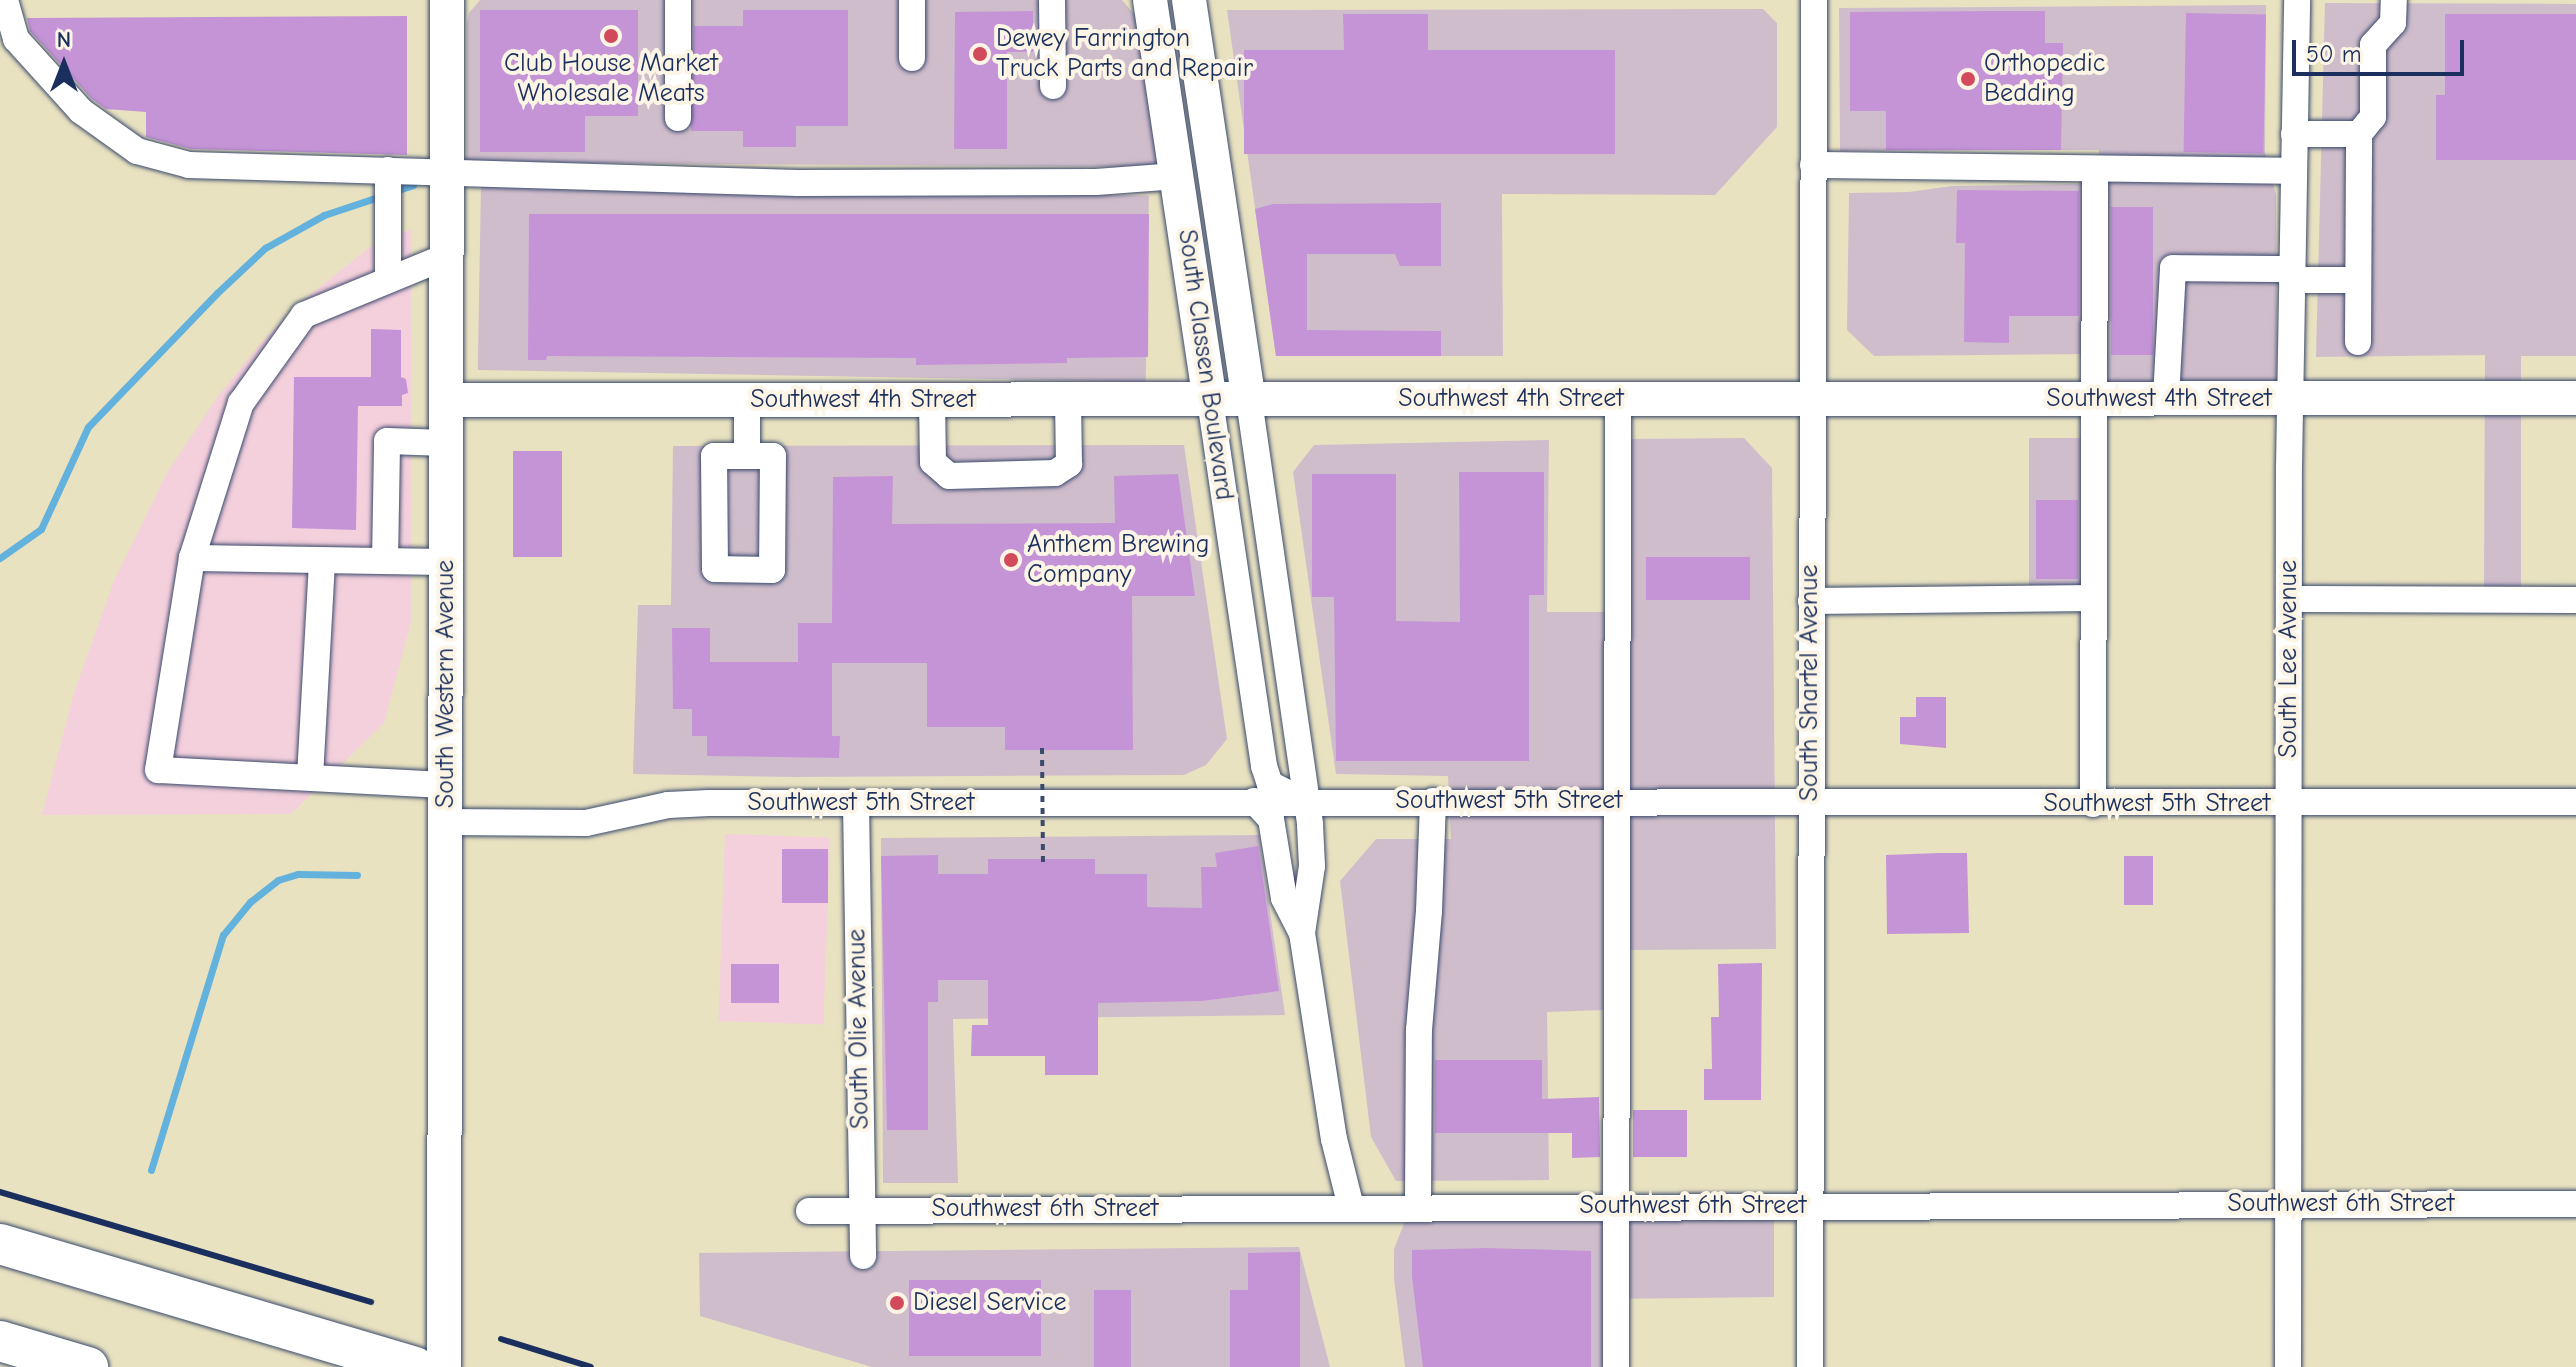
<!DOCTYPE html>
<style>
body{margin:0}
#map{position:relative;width:2576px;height:1367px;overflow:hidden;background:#e9e2c0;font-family:"Comic Neue",sans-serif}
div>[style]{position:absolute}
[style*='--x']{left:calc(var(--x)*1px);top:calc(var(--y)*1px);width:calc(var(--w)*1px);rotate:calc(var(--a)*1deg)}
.built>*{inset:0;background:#f4cfdc;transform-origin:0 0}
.industrial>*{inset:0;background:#d0bdcc;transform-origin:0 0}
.stream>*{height:7px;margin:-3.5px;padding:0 3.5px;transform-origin:3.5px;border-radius:3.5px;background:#63b1dd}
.building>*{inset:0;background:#c594d7;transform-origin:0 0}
.roads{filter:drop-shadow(0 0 2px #3a4a6d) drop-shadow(0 0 2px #3a4a6d)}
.minor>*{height:26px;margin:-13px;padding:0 13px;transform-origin:13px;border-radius:13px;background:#fff}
.major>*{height:34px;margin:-17px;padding:0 17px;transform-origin:17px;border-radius:17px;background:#fff}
.highway>*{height:40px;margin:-20px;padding:0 20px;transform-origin:20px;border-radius:20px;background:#fff}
.rail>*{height:6px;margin:-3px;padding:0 3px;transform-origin:3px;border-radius:3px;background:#1b2f5e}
.path-bridge>*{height:4px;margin-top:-2px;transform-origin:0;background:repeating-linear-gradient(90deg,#3a4a6d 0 6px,transparent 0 12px)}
.dots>*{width:22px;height:22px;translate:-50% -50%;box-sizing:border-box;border:4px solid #fcf5e5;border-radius:50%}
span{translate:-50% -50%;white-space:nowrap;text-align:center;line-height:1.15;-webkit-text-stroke:8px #fcf5e5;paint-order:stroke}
.poi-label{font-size:26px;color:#1b2f5e}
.left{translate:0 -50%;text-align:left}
.street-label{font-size:26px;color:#1b2f5e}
.north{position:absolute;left:24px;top:24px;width:80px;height:80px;-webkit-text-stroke:6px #fcf5e5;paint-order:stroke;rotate:0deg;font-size:22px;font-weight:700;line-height:32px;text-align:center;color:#1b2f5e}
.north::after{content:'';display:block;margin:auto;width:28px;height:36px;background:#1b2f5e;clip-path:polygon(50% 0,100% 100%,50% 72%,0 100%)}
.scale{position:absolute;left:2292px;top:40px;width:172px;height:36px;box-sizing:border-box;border:4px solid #1b2f5e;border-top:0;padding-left:10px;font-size:24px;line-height:28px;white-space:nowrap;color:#1b2f5e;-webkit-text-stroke:6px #fcf5e5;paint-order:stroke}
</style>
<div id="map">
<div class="built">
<i style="clip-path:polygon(411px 229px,411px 622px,384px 723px,291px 814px,42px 815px,74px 693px,114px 581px,167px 473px,219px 395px,261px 343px,301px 302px,369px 248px)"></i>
<i style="left:725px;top:834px;width:105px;height:187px;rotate:2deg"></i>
</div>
<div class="industrial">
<i style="clip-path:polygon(480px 0,1122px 0,1141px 22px,1159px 158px,1153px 165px,1144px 167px,467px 162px,467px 23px,469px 13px)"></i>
<i style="clip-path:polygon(2325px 3px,2576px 4px,2576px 356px,2521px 356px,2521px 589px,2484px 589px,2485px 355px,2316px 357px)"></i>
<i style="clip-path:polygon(2266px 5px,2265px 152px,2276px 195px,2277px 386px,2102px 382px,2099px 150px,1840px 151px,1839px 8px)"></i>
<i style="clip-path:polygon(1763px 9px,1777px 23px,1777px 127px,1715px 195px,1502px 194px,1503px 356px,1276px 356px,1227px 10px)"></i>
<i style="left:481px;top:184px;width:668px;height:186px;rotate:1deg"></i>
<i style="clip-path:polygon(2088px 184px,2087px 354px,1874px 356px,1847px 330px,1849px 193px,1909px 192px,1952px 186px)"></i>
<i style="clip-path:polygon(1744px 438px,1772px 468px,1776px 949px,1624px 950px,1626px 439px)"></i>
<i style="left:2029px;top:438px;width:57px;height:150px"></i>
<i style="clip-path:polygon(1549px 440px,1547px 612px,1605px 612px,1604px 1010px,1547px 1012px,1549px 1180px,1396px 1181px,1371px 1137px,1340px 881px,1376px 839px,1451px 839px,1448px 776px,1336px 774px,1293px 472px,1314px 445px)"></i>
<i style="clip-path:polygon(1184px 445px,1227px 739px,1206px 765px,1184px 775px,795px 777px,633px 774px,638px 605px,671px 605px,673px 446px)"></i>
<i style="clip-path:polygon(1259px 835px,1285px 1015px,953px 1019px,958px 1183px,883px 1183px,881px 838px)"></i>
<i style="clip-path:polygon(1774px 1220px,1774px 1297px,1606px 1299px,1606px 1367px,1405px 1367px,1394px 1279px,1394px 1249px,1405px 1221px)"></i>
<i style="clip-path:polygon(1299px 1247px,1330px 1367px,872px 1367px,700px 1316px,699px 1253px)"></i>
</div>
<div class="stream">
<i style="--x:392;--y:192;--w:22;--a:-18"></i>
<i style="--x:0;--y:558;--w:50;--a:-35.3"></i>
<i style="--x:41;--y:529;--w:112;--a:-65.3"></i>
<i style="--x:88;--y:427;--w:186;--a:-46.1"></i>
<i style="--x:217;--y:293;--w:66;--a:-43.2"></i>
<i style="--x:265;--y:248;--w:68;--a:-29.2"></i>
<i style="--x:324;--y:215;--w:60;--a:-18.4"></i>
<i style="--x:151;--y:1170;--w:246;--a:-73"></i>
<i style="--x:223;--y:935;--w:43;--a:-50.7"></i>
<i style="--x:250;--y:902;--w:36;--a:-38"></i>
<i style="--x:278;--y:880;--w:21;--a:-17"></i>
<i style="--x:298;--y:874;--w:59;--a:1"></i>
</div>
<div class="building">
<i style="clip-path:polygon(480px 10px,638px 10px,638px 116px,585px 116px,585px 152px,480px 152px)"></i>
<i style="clip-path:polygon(743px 10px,848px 10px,848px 126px,796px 126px,796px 147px,743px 147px,743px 131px,691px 131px,694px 26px,743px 26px)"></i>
<i style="clip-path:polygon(1033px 11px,1033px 52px,1007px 52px,1007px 149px,954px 149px,955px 12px)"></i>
<i style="clip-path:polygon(1990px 11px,2045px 11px,2045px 43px,2063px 43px,2061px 150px,1886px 150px,1886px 111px,1850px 111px,1850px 12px)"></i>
<i style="left:2186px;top:13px;width:80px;height:139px;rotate:1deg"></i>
<i style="clip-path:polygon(1343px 14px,1428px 14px,1428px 50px,1615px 50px,1615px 154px,1244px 154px,1244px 50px,1344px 50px)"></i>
<i style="clip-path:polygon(2445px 14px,2576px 14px,2576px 160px,2436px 160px,2436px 95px,2445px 95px)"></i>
<i style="clip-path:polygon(407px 16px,407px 155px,191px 149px,146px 137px,146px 112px,106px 109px,92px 99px,30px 31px,27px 18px)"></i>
<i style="clip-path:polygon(1957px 190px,2079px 191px,2079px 316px,2009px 316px,2009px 343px,1964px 342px,1965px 243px,1956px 243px)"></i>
<i style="clip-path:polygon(1441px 203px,1441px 266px,1400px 266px,1395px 254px,1307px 254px,1307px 330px,1441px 331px,1441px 356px,1276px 356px,1255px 209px,1273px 204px)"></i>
<i style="left:2111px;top:207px;width:42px;height:148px"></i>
<i style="clip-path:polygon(529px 214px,1149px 214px,1148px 357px,1067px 358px,1067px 363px,916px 365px,916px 358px,547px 356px,546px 360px,528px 360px)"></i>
<i style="clip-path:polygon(371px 329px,401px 330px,401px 377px,406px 379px,408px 393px,402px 395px,402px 406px,358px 406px,356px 530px,292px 528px,294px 377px,371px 377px)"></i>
<i style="left:513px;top:451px;width:49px;height:106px"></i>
<i style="clip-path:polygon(1459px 472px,1544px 472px,1544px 595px,1529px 595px,1529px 761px,1336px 761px,1334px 597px,1312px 597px,1312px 474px,1396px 474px,1396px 621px,1460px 622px)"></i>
<i style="clip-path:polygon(1178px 474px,1195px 596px,1132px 596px,1133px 750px,1005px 750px,1005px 727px,927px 727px,927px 663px,832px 663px,832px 736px,840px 736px,839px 758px,707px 756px,707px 736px,692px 736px,692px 709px,673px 709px,672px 628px,710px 628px,710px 662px,798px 662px,798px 623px,832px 623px,833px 477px,893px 476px,892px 524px,1115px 523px,1114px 476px)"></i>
<i style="left:2036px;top:500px;width:42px;height:79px"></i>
<i style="left:1750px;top:557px;width:43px;height:104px;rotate:90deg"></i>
<i style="clip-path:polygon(1916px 697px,1946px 697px,1946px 748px,1900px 744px,1900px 717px,1916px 717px)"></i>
<i style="clip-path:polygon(1258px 846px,1279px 991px,1202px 1001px,1098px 1003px,1098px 1075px,1045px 1075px,1045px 1056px,971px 1056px,972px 1025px,988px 1025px,988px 980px,938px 980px,938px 1002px,928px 1002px,928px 1130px,887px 1130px,881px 856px,938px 855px,938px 874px,988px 874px,988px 859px,1095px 859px,1095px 874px,1147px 874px,1147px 907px,1202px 908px,1201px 867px,1217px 867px,1215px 853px)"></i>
<i style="left:828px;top:849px;width:54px;height:46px;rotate:90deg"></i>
<i style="clip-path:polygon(1939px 853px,1967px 853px,1969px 933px,1887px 934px,1886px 855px)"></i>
<i style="left:2124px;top:856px;width:29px;height:49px"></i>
<i style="clip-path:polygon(1762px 963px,1761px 1100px,1704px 1100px,1704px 1069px,1712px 1069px,1711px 1017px,1719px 1017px,1718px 964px)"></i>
<i style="left:731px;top:964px;width:48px;height:39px"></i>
<i style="clip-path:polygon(1435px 1060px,1542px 1060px,1542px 1099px,1599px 1097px,1600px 1157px,1572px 1158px,1572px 1133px,1435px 1133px)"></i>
<i style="left:1633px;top:1110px;width:54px;height:47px"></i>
<i style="clip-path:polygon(1487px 1248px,1591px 1251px,1591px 1367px,1423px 1367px,1412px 1277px,1412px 1250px)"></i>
<i style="clip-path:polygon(1300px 1252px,1300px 1367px,1230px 1367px,1230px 1290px,1248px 1290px,1248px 1253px)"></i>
<i style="left:909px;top:1280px;width:132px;height:76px"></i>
<i style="left:1094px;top:1290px;width:37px;height:77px"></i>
</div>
<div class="roads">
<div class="minor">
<i style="--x:5;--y:0;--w:41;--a:74.2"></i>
<i style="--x:16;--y:39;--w:97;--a:47.9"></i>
<i style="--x:81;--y:111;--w:69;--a:35.5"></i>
<i style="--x:137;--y:151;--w:54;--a:15.1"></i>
<i style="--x:189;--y:165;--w:609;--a:1.69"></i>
<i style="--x:798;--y:183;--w:298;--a:-0.2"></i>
<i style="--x:1096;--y:182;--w:81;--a:-4.2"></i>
<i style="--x:678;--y:0;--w:118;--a:90"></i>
<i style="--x:912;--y:0;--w:58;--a:90"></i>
<i style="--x:1052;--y:0;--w:86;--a:89.3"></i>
<i style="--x:2294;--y:134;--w:65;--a:0"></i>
<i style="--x:2359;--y:134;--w:22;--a:-51"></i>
<i style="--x:2373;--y:117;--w:72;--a:-90"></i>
<i style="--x:2373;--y:45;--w:30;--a:-48"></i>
<i style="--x:2393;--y:23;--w:23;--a:-88"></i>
<i style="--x:1813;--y:165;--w:481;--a:0.7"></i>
<i style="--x:388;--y:170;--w:110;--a:90"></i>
<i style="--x:2292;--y:280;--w:66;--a:0"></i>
<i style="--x:2358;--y:342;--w:208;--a:-89.7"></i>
<i style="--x:2166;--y:398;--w:130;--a:-86.9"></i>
<i style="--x:2173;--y:268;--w:119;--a:0.5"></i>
<i style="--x:747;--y:400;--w:56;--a:90"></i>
<i style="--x:747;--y:456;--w:26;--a:0"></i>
<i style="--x:773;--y:456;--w:114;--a:90.5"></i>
<i style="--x:772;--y:570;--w:57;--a:-179"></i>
<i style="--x:715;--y:569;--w:113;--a:-90.5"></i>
<i style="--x:714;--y:456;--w:33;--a:0"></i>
<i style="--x:932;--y:400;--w:62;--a:89.1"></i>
<i style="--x:933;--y:462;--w:21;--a:41"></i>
<i style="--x:949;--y:476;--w:106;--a:-1.6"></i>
<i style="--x:1055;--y:473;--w:17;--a:-33"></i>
<i style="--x:1069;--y:464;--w:64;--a:-90.9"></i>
<i style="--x:1210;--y:400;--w:370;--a:81.6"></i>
<i style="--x:1264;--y:766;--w:19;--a:72"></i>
<i style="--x:1270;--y:784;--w:31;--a:27"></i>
<i style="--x:1249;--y:400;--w:429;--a:81.8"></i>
<i style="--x:1310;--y:825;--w:41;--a:87.2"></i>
<i style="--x:1312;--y:866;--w:68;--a:98.5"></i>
<i style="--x:192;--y:558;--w:163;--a:-72.5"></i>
<i style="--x:241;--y:403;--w:108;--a:-54.4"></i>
<i style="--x:304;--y:315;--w:155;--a:-22.4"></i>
<i style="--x:385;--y:561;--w:120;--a:-89"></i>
<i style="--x:387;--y:441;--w:59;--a:1.9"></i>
<i style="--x:2290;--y:599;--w:286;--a:0.2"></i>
<i style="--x:1811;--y:601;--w:283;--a:-0.6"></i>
<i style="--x:310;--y:777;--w:216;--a:-86.8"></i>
<i style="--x:445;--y:785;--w:287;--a:-177"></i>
<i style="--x:158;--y:770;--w:215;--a:-80.9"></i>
<i style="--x:192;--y:558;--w:254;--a:0.9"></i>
<i style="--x:1254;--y:801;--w:25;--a:47"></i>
<i style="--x:1271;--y:819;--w:80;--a:80.7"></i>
<i style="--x:1284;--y:898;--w:39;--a:63"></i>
<i style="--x:1302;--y:933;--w:208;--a:81.2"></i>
<i style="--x:1334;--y:1139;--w:70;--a:76"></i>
<i style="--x:856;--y:803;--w:453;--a:89.1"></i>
<i style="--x:2093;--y:804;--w:635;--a:-89.82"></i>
<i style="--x:445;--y:822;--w:141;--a:0.4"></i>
<i style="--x:586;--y:823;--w:84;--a:-12.4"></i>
<i style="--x:668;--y:805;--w:41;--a:-2.8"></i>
<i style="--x:709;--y:803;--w:1867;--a:-0.03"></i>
<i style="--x:1418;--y:1207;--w:177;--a:-89.7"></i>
<i style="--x:1419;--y:1030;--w:119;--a:-85.2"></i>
<i style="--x:1429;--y:911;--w:110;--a:-87.9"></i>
<i style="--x:809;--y:1211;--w:1767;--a:-0.23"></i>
<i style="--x:1616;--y:1367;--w:968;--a:-89.88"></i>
<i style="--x:1810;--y:1367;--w:1367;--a:-89.83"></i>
<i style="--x:2288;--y:1367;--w:900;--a:-89.94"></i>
<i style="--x:2289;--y:467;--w:467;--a:-89"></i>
</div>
<div class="major">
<i style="--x:1150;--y:0;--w:404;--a:81.5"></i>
<i style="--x:1189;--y:0;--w:404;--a:81.5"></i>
<i style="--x:447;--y:400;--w:2129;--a:-0.05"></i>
<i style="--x:444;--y:1367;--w:1367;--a:-89.87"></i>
</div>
<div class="highway">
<i style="--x:0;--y:1244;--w:433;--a:16.5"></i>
<i style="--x:0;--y:1341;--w:92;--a:16.5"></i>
</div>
</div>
<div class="rail">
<i style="--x:0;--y:1192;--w:387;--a:16.5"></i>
<i style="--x:501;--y:1339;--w:94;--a:17.3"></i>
</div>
<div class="path-bridge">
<i style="--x:1042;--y:748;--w:119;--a:89.5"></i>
</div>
<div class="dots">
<i style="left:611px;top:36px;background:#d1495b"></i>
<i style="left:980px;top:54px;background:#d1495b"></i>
<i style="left:1968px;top:79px;background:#d1495b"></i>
<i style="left:1011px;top:560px;background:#d1495b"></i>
<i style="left:897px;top:1303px;background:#d1495b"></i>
</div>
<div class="poi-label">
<span class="left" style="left:996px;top:54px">Dewey Farrington<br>Truck Parts and Repair</span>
<span style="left:611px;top:79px">Club House Market<br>Wholesale Meats</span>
<span class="left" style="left:1984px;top:79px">Orthopedic<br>Bedding</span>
<span class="left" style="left:1027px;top:560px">Anthem Brewing<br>Company</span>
<span class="left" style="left:913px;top:1303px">Diesel Service</span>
</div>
<div class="street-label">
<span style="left:1205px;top:365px;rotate:82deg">South Classen Boulevard</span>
<span style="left:1511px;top:399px">Southwest 4th Street</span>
<span style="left:2159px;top:399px">Southwest 4th Street</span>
<span style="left:863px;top:400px">Southwest 4th Street</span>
<span style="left:2289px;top:659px;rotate:-90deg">South Lee Avenue</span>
<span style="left:1810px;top:683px;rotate:-90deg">South Shartel Avenue</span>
<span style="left:446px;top:684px;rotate:-90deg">South Western Avenue</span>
<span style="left:1509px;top:801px">Southwest 5th Street</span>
<span style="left:861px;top:803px">Southwest 5th Street</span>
<span style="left:2157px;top:804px">Southwest 5th Street</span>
<span style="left:859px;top:1029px;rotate:-91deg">South Olie Avenue</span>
<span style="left:2341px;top:1204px">Southwest 6th Street</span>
<span style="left:1693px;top:1206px">Southwest 6th Street</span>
<span style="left:1045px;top:1209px">Southwest 6th Street</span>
</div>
<div class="north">N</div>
<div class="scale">50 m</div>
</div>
